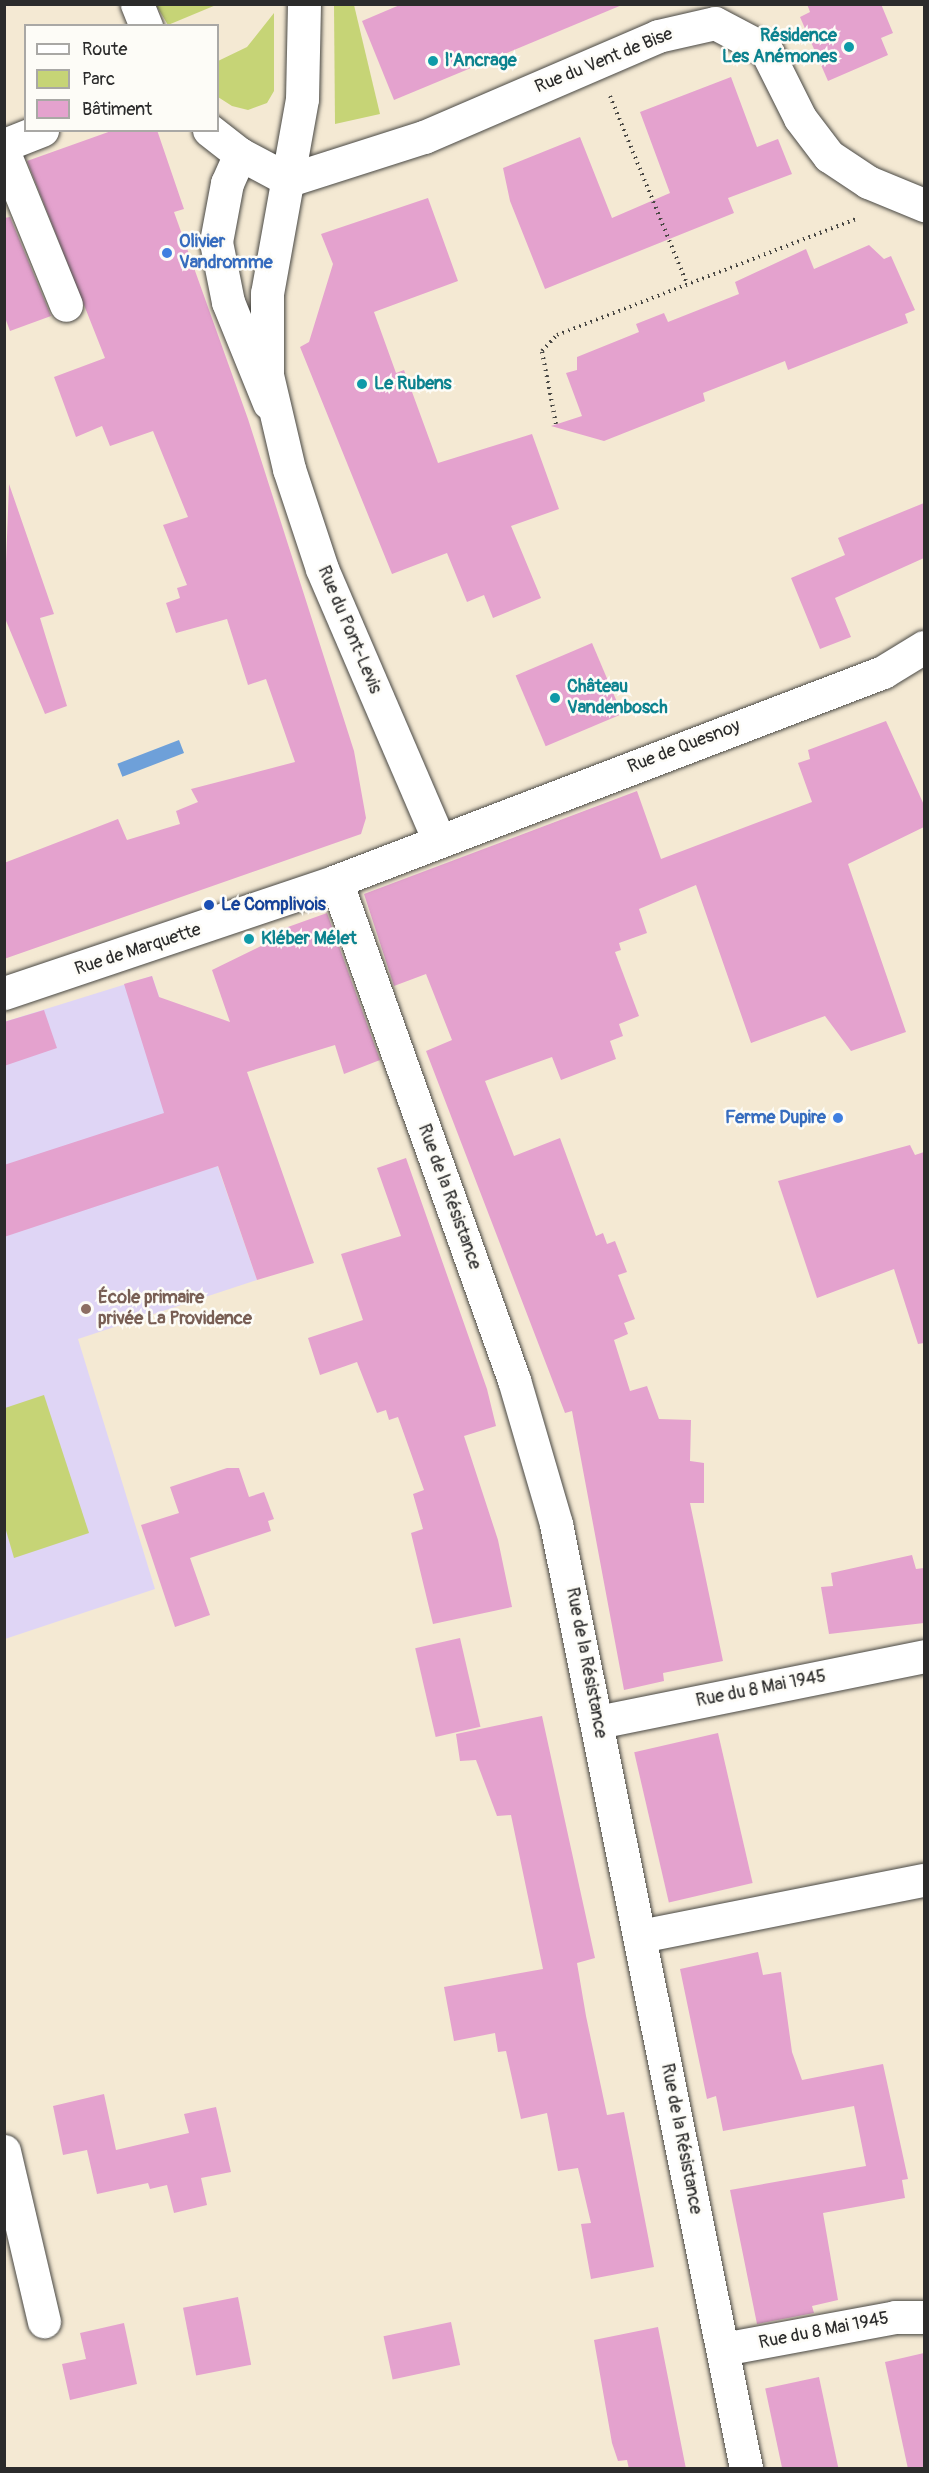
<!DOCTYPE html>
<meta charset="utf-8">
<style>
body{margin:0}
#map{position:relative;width:929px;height:2473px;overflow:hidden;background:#f4e9d3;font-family:Pangolin,sans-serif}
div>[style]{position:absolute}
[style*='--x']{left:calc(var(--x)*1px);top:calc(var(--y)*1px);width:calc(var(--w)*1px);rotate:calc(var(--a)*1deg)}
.built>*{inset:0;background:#dfd5f5}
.green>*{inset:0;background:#c6d476}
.water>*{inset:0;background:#6ea0d9;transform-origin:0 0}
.building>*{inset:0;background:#e4a2ce;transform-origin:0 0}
.path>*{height:4px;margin-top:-2px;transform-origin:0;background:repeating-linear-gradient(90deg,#494844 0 1.5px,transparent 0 6px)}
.roads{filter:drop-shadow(0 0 2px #494844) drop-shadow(0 0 2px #494844)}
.street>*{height:33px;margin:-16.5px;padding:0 16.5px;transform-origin:16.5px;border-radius:16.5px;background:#fff}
.secondary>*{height:33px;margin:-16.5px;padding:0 16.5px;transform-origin:16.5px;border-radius:16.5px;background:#fff}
.dots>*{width:16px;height:16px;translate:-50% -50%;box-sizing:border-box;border:3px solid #fdfcf7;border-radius:50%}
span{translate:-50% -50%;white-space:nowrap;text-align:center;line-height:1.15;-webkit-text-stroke:5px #fdfcf7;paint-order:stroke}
.culture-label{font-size:18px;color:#0d838f;font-weight:700}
.right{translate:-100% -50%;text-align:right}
.left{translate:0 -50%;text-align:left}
.street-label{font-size:18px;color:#2b2b2b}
.shop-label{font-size:18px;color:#366cbe;font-weight:700}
.transit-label{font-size:18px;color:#164399;font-weight:700}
.education-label{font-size:18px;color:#785e54;font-weight:700}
.frame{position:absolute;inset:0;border:6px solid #2b2b2b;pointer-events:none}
.legend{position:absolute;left:24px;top:24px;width:195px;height:108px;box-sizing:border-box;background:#fdfcf7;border:2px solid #a9a8a5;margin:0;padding:8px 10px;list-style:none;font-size:18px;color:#2b2b2b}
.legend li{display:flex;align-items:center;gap:12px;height:30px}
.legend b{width:30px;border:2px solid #a9a8a5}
</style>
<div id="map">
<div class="built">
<i style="clip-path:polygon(152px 976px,257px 1280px,78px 1339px,155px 1589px,5px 1639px,4px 1022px)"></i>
</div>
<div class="green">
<i style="clip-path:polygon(156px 5px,216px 5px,168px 25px)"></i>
<i style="clip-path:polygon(334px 5px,354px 5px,380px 114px,335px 124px)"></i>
<i style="clip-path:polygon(274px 13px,274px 91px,267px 103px,248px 110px,232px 106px,218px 97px,218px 61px,247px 47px)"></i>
<i style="clip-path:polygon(44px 1395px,89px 1533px,14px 1558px,5px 1527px,5px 1408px)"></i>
</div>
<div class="water">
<i style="left:179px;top:740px;width:14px;height:66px;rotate:69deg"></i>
</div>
<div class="building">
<i style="clip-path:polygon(402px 4px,622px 4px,622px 5px,394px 100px,362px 21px)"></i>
<i style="clip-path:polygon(807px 4px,881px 4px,893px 33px,881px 38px,888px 55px,828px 81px,800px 17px,810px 12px)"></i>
<i style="clip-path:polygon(731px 77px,757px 147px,778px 139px,792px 174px,728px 198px,734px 213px,545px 289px,510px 201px,503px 168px,580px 137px,612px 218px,670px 193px,640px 112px)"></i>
<i style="clip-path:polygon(114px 130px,157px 130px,184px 209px,174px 212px,248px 419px,354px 751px,366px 818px,361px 834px,4px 959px,4px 863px,118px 819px,127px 840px,180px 824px,176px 811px,198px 802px,191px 789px,295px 762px,266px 679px,248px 685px,227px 619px,176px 633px,166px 603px,180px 598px,177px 588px,187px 585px,163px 525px,188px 517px,153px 431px,110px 446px,102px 426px,76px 437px,54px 377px,105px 358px,27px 161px)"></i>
<i style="clip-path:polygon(428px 198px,458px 281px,374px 312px,396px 373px,404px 370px,438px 463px,532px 434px,559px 509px,511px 526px,541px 598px,493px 618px,484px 595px,467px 602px,447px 553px,392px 574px,300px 347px,309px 342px,333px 264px,321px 234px)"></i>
<i style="clip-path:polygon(10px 217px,51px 316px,10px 331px,4px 315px,4px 218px)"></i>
<i style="clip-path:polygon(869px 245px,884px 259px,891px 256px,915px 310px,905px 314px,908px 323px,788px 370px,785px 361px,703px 393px,705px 401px,604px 441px,551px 426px,582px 416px,566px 373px,577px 370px,577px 357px,639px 332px,636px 324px,664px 313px,668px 322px,739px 294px,735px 282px,806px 249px,814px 269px)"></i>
<i style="clip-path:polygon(9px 484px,54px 614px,40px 618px,67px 706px,45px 714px,4px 616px)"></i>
<i style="clip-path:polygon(924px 503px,924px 558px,835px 598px,851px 637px,820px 649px,791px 578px,845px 555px,838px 538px)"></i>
<i style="left:592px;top:643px;width:77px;height:83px;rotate:67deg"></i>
<i style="clip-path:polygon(886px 721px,924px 805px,924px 827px,848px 864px,906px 1032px,851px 1051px,825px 1016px,751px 1043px,696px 885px,639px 909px,647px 933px,619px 943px,621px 950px,615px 952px,639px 1016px,619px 1024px,623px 1036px,610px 1041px,616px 1059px,561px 1080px,552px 1057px,485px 1081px,514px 1156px,560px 1138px,596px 1236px,603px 1233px,607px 1244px,615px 1241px,627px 1272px,618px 1275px,635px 1319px,624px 1323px,628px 1334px,614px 1340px,630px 1391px,647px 1386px,659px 1419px,691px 1420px,690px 1461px,704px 1463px,704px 1503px,690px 1503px,723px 1661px,663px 1673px,664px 1681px,624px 1690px,572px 1411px,565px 1413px,426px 1051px,452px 1040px,426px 974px,394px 986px,364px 894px,637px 791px,661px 859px,812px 802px,798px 763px,810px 759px,808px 750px)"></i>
<i style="clip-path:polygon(327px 913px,380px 1060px,344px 1074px,335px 1045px,247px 1072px,314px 1263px,257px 1280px,218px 1166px,4px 1237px,4px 1165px,164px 1113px,124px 984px,152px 976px,159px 997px,230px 1022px,212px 970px,263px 945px,260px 937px)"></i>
<i style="clip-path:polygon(44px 1010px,57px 1048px,4px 1066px,4px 1022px)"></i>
<i style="clip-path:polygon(910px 1145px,915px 1155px,924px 1152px,924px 1343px,918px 1344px,894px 1269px,817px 1298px,778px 1181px)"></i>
<i style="clip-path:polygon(406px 1158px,487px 1389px,496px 1426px,464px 1436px,498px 1540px,512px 1607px,433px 1624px,411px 1533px,423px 1529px,413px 1494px,424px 1490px,398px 1417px,389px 1420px,386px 1410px,377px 1413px,357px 1362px,320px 1375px,308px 1338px,363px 1320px,341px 1254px,401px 1236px,377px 1168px)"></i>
<i style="clip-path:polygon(227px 1468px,239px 1468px,249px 1497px,264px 1492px,274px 1519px,268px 1521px,271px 1531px,190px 1558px,210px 1615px,175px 1627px,141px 1525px,179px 1513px,170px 1487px)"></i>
<i style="clip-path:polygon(912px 1555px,916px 1569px,924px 1568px,924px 1623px,829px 1634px,821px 1587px,833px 1586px,831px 1573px)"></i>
<i style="left:460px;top:1638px;width:91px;height:46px;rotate:77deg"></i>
<i style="clip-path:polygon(542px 1716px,595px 1958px,577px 1963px,586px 2016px,607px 2115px,624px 2112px,654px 2267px,591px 2279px,581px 2224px,591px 2223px,578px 2168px,558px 2171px,547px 2113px,521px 2119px,506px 2051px,498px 2052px,495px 2033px,454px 2041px,444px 1987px,543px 1969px,511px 1815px,497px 1816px,476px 1760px,460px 1761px,456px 1734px)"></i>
<i style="left:718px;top:1733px;width:154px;height:86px;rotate:77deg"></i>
<i style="clip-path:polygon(758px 1952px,763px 1975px,781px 1972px,792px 2052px,802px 2080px,883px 2064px,908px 2179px,902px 2180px,905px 2198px,823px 2213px,838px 2300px,812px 2306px,814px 2313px,757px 2324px,730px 2190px,866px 2166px,854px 2106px,723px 2131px,716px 2096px,707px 2099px,680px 1969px)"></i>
<i style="clip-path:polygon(104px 2094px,116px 2150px,189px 2133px,184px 2114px,216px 2107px,231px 2172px,201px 2178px,207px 2205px,174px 2213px,167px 2185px,150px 2189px,148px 2183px,97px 2194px,87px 2150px,63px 2155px,53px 2106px)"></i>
<i style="left:238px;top:2297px;width:69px;height:56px;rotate:79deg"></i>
<i style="left:451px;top:2322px;width:44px;height:69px;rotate:78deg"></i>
<i style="clip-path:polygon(124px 2323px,137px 2384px,70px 2400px,62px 2364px,86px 2359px,80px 2333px)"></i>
<i style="clip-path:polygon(658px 2327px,686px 2469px,629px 2469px,627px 2460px,618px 2461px,612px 2443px,594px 2340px)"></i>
<i style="clip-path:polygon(924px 2353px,924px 2469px,908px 2469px,885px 2362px)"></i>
<i style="left:819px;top:2377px;width:94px;height:55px;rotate:78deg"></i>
</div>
<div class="path">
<i style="--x:610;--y:96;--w:203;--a:67.7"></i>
<i style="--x:556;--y:424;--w:74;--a:-100.9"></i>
<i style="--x:542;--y:351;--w:22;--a:-47"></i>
<i style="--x:557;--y:335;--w:323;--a:-21.2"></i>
</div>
<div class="roads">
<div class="street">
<i style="--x:137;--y:4;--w:24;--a:68"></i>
<i style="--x:209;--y:130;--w:39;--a:38"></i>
<i style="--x:240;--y:154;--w:55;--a:28"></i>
<i style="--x:289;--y:180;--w:142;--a:-17.7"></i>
<i style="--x:424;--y:137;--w:255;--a:-23.3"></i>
<i style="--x:658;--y:36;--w:58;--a:-12.8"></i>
<i style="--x:715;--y:23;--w:58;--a:27.9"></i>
<i style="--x:766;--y:50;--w:76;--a:63.4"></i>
<i style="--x:800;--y:118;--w:48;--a:52.7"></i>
<i style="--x:829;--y:156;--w:47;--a:33.7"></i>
<i style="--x:868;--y:182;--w:61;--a:22.3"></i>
<i style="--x:4;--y:145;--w:41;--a:-21.5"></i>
<i style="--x:4;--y:153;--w:164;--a:67.8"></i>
<i style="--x:240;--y:154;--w:32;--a:114"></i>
<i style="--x:227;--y:183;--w:60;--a:100.6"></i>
<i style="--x:216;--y:242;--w:61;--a:78.7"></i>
<i style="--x:228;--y:302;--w:109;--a:67.9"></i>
<i style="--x:336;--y:881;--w:530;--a:70.37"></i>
<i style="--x:514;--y:1380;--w:150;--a:73.7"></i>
<i style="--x:556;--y:1524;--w:963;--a:78.62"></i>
<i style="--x:598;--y:1722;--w:333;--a:-11.4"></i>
<i style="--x:640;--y:1936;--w:289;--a:-11.2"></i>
<i style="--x:4;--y:2151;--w:175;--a:76.8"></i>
<i style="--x:723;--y:2349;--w:175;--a:-10.5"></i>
<i style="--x:895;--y:2317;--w:29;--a:0"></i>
</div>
<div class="secondary">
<i style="--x:304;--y:4;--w:95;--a:91.2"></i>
<i style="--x:302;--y:99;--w:197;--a:100.2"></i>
<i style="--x:267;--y:293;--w:82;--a:90"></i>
<i style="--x:267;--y:375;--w:97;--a:76.8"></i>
<i style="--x:289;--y:469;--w:105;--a:71.7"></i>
<i style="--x:322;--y:569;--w:296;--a:66.7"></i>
<i style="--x:4;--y:993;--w:350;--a:-18.6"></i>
<i style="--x:336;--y:881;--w:586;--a:-20.91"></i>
<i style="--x:883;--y:672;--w:48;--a:-31.4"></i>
</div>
</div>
<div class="dots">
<i style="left:849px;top:47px;background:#0f9aa8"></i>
<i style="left:433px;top:61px;background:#0f9aa8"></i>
<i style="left:167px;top:253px;background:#3f7fe0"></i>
<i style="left:362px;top:384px;background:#0f9aa8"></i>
<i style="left:555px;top:698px;background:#0f9aa8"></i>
<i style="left:209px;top:905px;background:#1a4fb4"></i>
<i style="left:249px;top:939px;background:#0f9aa8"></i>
<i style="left:838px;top:1118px;background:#3f7fe0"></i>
<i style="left:86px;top:1309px;background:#8d6e63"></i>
</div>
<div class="culture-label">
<span class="right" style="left:837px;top:47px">Résidence<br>Les Anémones</span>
<span class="left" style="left:445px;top:61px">l'Ancrage</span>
<span class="left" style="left:374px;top:384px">Le Rubens</span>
<span class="left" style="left:567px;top:698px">Château<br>Vandenbosch</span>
<span class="left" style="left:261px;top:939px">Kléber Mélet</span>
</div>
<div class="street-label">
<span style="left:604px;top:61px;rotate:-22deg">Rue du Vent de Bise</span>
<span style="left:349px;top:630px;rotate:67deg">Rue du Pont-Levis</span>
<span style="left:684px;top:747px;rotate:-21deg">Rue de Quesnoy</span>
<span style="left:138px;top:950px;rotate:-18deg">Rue de Marquette</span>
<span style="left:449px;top:1197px;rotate:70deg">Rue de la Résistance</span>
<span style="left:586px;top:1663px;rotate:79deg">Rue de la Résistance</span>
<span style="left:761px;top:1689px;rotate:-11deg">Rue du 8 Mai 1945</span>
<span style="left:681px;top:2139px;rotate:79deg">Rue de la Résistance</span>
<span style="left:824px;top:2331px;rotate:-11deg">Rue du 8 Mai 1945</span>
</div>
<div class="shop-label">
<span class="left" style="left:179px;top:253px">Olivier<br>Vandromme</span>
<span class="right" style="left:826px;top:1118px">Ferme Dupire</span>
</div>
<div class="transit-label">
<span class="left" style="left:221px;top:905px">Le Complivois</span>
</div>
<div class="education-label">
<span class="left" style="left:98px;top:1309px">École primaire<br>privée La Providence</span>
</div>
<div class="frame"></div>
<ul class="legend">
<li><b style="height:8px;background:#fff"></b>Route</li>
<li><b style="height:16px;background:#c6d476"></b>Parc</li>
<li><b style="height:16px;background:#e4a2ce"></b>Bâtiment</li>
</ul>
</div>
